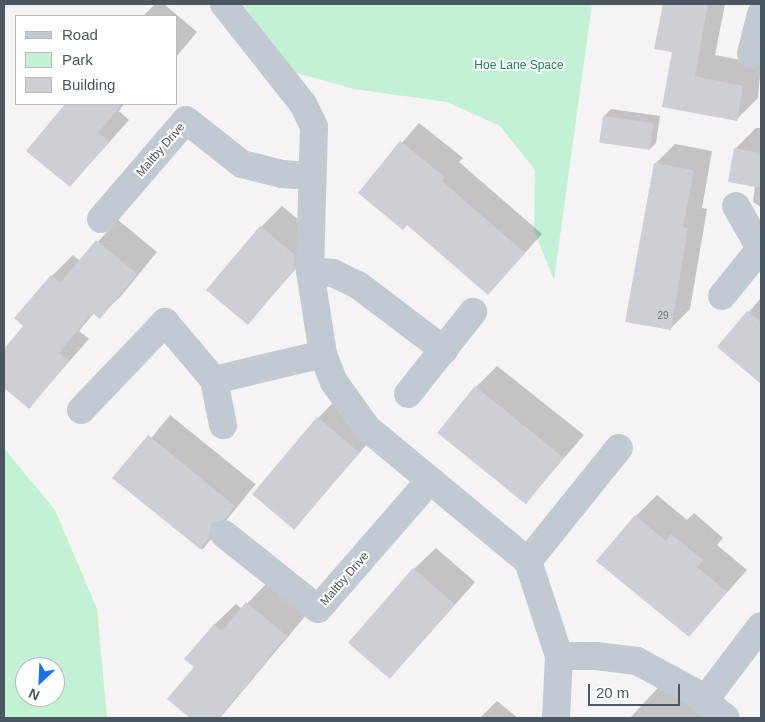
<!DOCTYPE html>
<style>
body{margin:0}
#map{position:relative;width:765px;height:722px;overflow:hidden;background:#f5f3f3;font-family:Arial,sans-serif}
div>[style]{position:absolute}
[style*='--x']{left:calc(var(--x)*1px);top:calc(var(--y)*1px);width:calc(var(--w)*1px);rotate:calc(var(--a)*1deg)}
.green>*{inset:0;background:#c3f1d5}
.shadow>*{inset:0;background:#0003;transform-origin:0 0}
.building>*{inset:0;background:#cdcfd5;transform-origin:0 0}
.minor>*{height:28px;margin:-14px;padding:0 14px;transform-origin:14px;border-radius:14px;background:#c1cad2}
span{translate:-50% -50%;white-space:nowrap;text-align:center;line-height:1.15;-webkit-text-stroke:4px #fff;paint-order:stroke}
.number-label{font-size:10px;color:#6b747e}
.number-label span{-webkit-text-stroke-width:0}
.park-label{font-size:12px;color:#17864f}
.street-label{font-size:12px;color:#4a5661}
.frame{position:absolute;inset:0;border:5px solid #4a5661;pointer-events:none}
.legend{position:absolute;left:15px;top:15px;width:162px;height:90px;box-sizing:border-box;background:#fff;border:1px solid #b7bbc0;margin:0;padding:6px 9px;list-style:none;font-size:15px;color:#4a5661}
.legend li{display:flex;align-items:center;gap:10px;height:25px}
.legend b{width:25px;border:1px solid #b7bbc0}
.north{position:absolute;left:15px;top:657px;width:50px;height:50px;box-sizing:border-box;background:#fff;border:1px solid #b7bbc0;border-radius:50%;rotate:205deg;font-size:14px;font-weight:700;line-height:20px;text-align:center;color:#4a5661}
.north::after{content:'';display:block;margin:auto;width:18px;height:22px;background:#1a73e8;clip-path:polygon(50% 0,100% 100%,50% 72%,0 100%)}
.scale{position:absolute;left:588px;top:684px;width:92px;height:22px;box-sizing:border-box;border:2px solid #4a5661;border-top:0;padding-left:6px;font-size:15px;line-height:18px;white-space:nowrap;color:#4a5661;-webkit-text-stroke:4px #fff;paint-order:stroke}
</style>
<div id="map">
<div class="green">
<i style="clip-path:polygon(243px 4px,592px 4px,554px 280px,534px 230px,535px 170px,500px 126px,447px 102px,354px 89px,293px 72px)"></i>
<i style="clip-path:polygon(evenodd,4px 448px,55px 510px,97px 609px,107px 718px,4px 718px,4px 448px,25px 667px,55px 667px,55px 697px,25px 697px,25px 667px)"></i>
</div>
<div class="shadow">
<i style="clip-path:polygon(155px 4px,164px 4px,197px 32px,176px 57px,176px 16px,143px 16px)"></i>
<i style="clip-path:polygon(664px 4px,725px 4px,715px 55px,761px 64px,758px 98px,736px 120px,663px 106px,673px 51px,656px 48px)"></i>
<i style="clip-path:polygon(62px 104px,124px 104px,119px 111px,129px 120px,70px 186px,65px 106px)"></i>
<i style="clip-path:polygon(611px 109px,660px 116px,656px 143px,649px 150px,604px 116px)"></i>
<i style="clip-path:polygon(419px 123px,463px 158px,459px 162px,542px 234px,488px 294px,407px 223px,359px 193px)"></i>
<i style="clip-path:polygon(756px 128px,761px 128px,761px 207px,753px 202px,755px 186px,735px 149px)"></i>
<i style="clip-path:polygon(675px 144px,712px 151px,702px 208px,707px 209px,690px 309px,671px 328px,655px 164px)"></i>
<i style="clip-path:polygon(282px 206px,316px 234px,315px 247px,248px 323px,261px 227px)"></i>
<i style="clip-path:polygon(118px 220px,157px 252px,121px 296px,99px 317px,94px 313px,79px 331px,89px 339px,29px 407px,4px 387px,4px 351px,25px 325px,52px 276px,73px 255px,80px 261px)"></i>
<i style="clip-path:polygon(761px 298px,761px 382px,719px 346px)"></i>
<i style="clip-path:polygon(497px 366px,584px 435px,526px 502px,476px 387px)"></i>
<i style="clip-path:polygon(339px 397px,379px 430px,295px 528px,318px 418px)"></i>
<i style="left:170px;top:415px;width:110px;height:84px;rotate:39deg"></i>
<i style="clip-path:polygon(657px 495px,687px 520px,694px 513px,723px 538px,717px 545px,747px 570px,689px 635px,636px 516px)"></i>
<i style="clip-path:polygon(436px 548px,475px 582px,391px 677px,414px 569px)"></i>
<i style="clip-path:polygon(268px 582px,307px 614px,220px 718px,192px 718px,168px 699px,195px 667px,214px 625px,236px 604px,242px 609px)"></i>
<i style="clip-path:polygon(667px 678px,731px 718px,630px 718px)"></i>
<i style="clip-path:polygon(497px 701px,518px 718px,480px 718px)"></i>
</div>
<div class="building">
<i style="clip-path:polygon(663px 4px,708px 4px,695px 76px,743px 86px,737px 121px,662px 107px,672px 52px,654px 49px)"></i>
<i style="clip-path:polygon(65px 104px,122px 104px,98px 133px,109px 141px,70px 187px,26px 151px)"></i>
<i style="left:603px;top:116px;width:51px;height:27px;rotate:8deg"></i>
<i style="clip-path:polygon(400px 141px,445px 177px,442px 181px,525px 253px,488px 295px,407px 225px,403px 230px,358px 193px)"></i>
<i style="clip-path:polygon(734px 148px,761px 153px,761px 188px,728px 182px)"></i>
<i style="clip-path:polygon(654px 163px,694px 170px,683px 227px,688px 228px,671px 330px,625px 322px)"></i>
<i style="clip-path:polygon(260px 226px,295px 255px,294px 269px,248px 325px,206px 290px)"></i>
<i style="clip-path:polygon(96px 240px,137px 274px,100px 319px,92px 313px,59px 353px,69px 361px,29px 409px,4px 388px,4px 349px,23px 326px,14px 318px,51px 275px,60px 283px)"></i>
<i style="clip-path:polygon(747px 311px,761px 322px,761px 384px,717px 347px)"></i>
<i style="left:475px;top:386px;width:114px;height:60px;rotate:39deg"></i>
<i style="left:317px;top:417px;width:55px;height:101px;rotate:40deg"></i>
<i style="clip-path:polygon(148px 435px,235px 506px,225px 519px,212px 524px,209px 538px,200px 549px,112px 478px)"></i>
<i style="clip-path:polygon(635px 515px,666px 541px,671px 534px,703px 560px,697px 567px,727px 592px,689px 637px,596px 561px)"></i>
<i style="left:413px;top:568px;width:55px;height:99px;rotate:41deg"></i>
<i style="clip-path:polygon(246px 602px,287px 636px,219px 718px,190px 718px,167px 699px,194px 667px,184px 659px,214px 624px,222px 631px)"></i>
</div>
<div class="minor">
<i style="--x:224;--y:4;--w:127;--a:51.7"></i>
<i style="--x:303;--y:104;--w:25;--a:64"></i>
<i style="--x:314;--y:127;--w:144;--a:91.6"></i>
<i style="--x:310;--y:271;--w:84;--a:81.1"></i>
<i style="--x:323;--y:354;--w:30;--a:69"></i>
<i style="--x:334;--y:382;--w:57;--a:54.3"></i>
<i style="--x:367;--y:428;--w:209;--a:39.6"></i>
<i style="--x:528;--y:561;--w:100;--a:71.9"></i>
<i style="--x:559;--y:656;--w:62;--a:92.8"></i>
<i style="--x:751;--y:54;--w:41;--a:-76"></i>
<i style="--x:736;--y:206;--w:51;--a:60.4"></i>
<i style="--x:101;--y:219;--w:130;--a:-49.4"></i>
<i style="--x:186;--y:120;--w:71;--a:38.2"></i>
<i style="--x:242;--y:164;--w:41;--a:14"></i>
<i style="--x:282;--y:174;--w:30;--a:4"></i>
<i style="--x:310;--y:271;--w:23;--a:5"></i>
<i style="--x:333;--y:273;--w:28;--a:26"></i>
<i style="--x:358;--y:285;--w:108;--a:37.1"></i>
<i style="--x:722;--y:296;--w:60;--a:-51"></i>
<i style="--x:214;--y:380;--w:112;--a:-13.4"></i>
<i style="--x:408;--y:394;--w:105;--a:-51.6"></i>
<i style="--x:81;--y:410;--w:122;--a:-46.3"></i>
<i style="--x:165;--y:322;--w:76;--a:49.8"></i>
<i style="--x:214;--y:380;--w:46;--a:78.7"></i>
<i style="--x:224;--y:534;--w:120;--a:38.6"></i>
<i style="--x:318;--y:609;--w:171;--a:-49"></i>
<i style="--x:528;--y:561;--w:145;--a:-51.2"></i>
<i style="--x:559;--y:656;--w:37;--a:0"></i>
<i style="--x:596;--y:656;--w:41;--a:7"></i>
<i style="--x:637;--y:661;--w:63;--a:28.6"></i>
<i style="--x:692;--y:691;--w:43;--a:38.5"></i>
<i style="--x:704;--y:701;--w:94;--a:-52.8"></i>
</div>
<div class="number-label">
<span style="left:663px;top:316px">29</span>
</div>
<div class="park-label">
<span style="left:519px;top:66px">Hoe Lane Space</span>
</div>
<div class="street-label">
<span style="left:161px;top:150px;rotate:-49deg">Maltby Drive</span>
<span style="left:345px;top:579px;rotate:-49deg">Maltby Drive</span>
</div>
<div class="frame"></div>
<ul class="legend">
<li><b style="height:6px;background:#c1cad2"></b>Road</li>
<li><b style="height:14px;background:#c3f1d5"></b>Park</li>
<li><b style="height:14px;background:#cdcfd5"></b>Building</li>
</ul>
<div class="north">N</div>
<div class="scale">20 m</div>
</div>
